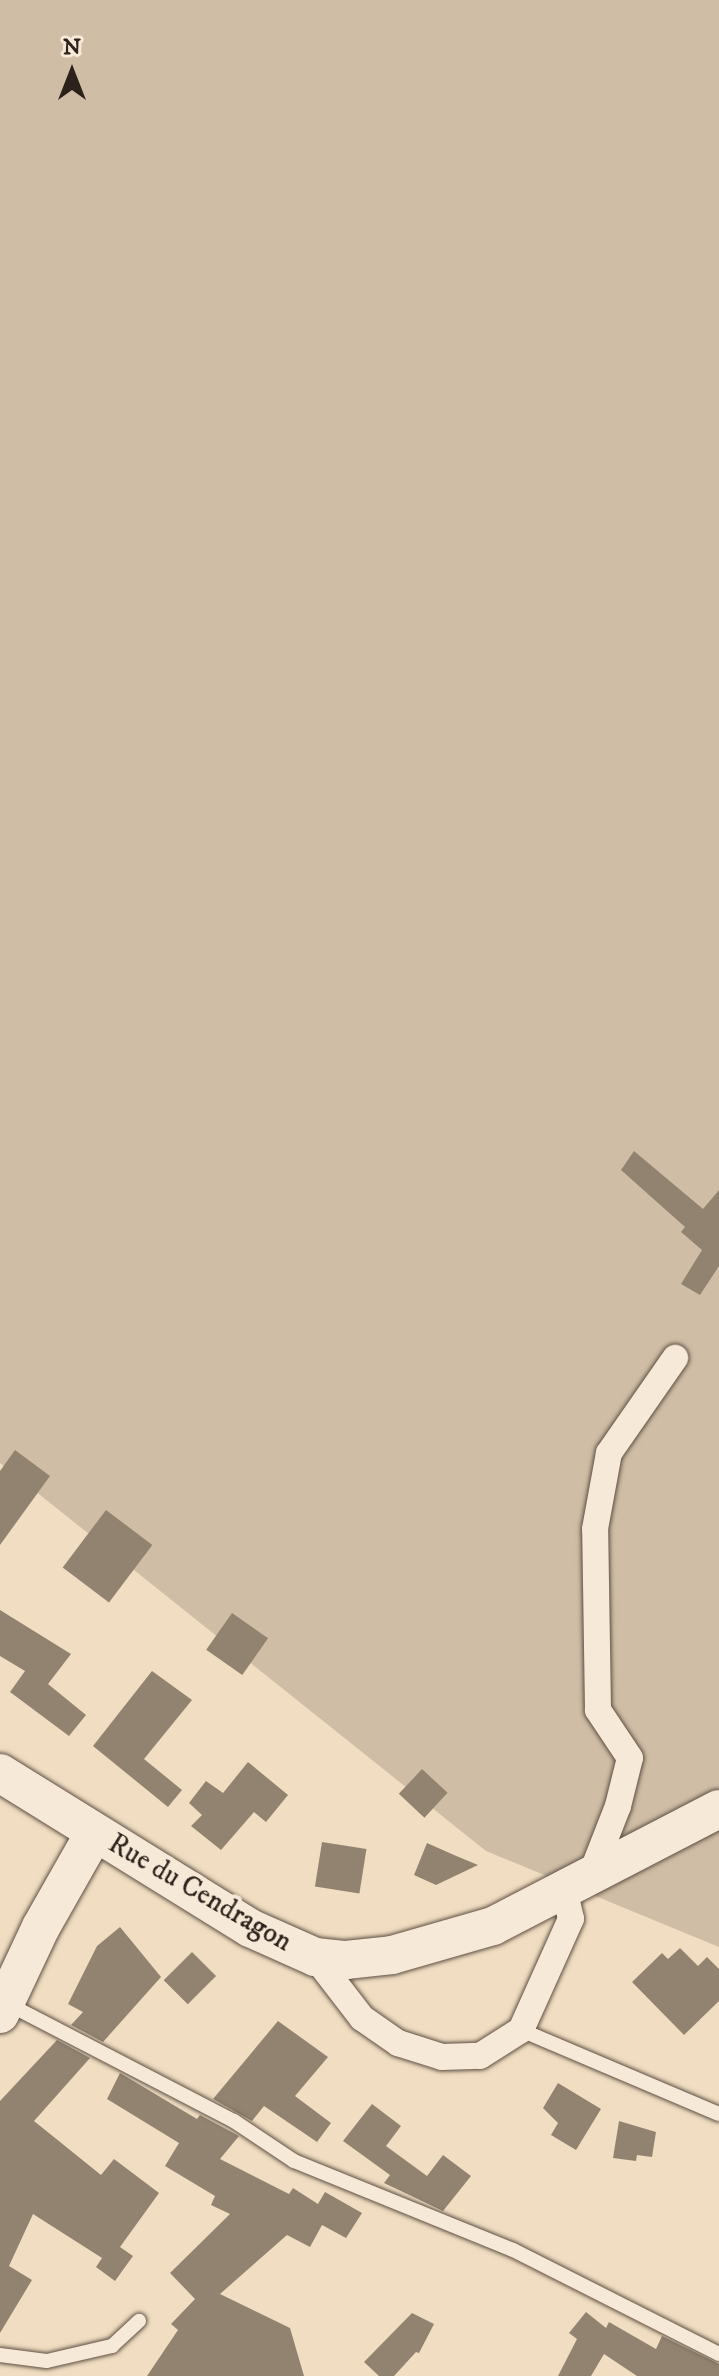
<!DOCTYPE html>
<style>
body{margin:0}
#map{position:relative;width:719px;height:2376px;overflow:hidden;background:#f1ddc1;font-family:"IM FELL DW Pica",serif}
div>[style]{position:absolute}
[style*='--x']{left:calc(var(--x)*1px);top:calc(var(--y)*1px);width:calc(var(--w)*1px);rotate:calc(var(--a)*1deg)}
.green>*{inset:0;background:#d0bda5}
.building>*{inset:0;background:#928371;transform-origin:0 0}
.roads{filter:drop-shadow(0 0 2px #5d5044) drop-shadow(0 0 2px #5d5044)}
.lane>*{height:14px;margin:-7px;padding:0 7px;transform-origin:7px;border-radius:7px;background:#f6e9d7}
.street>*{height:26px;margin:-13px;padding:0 13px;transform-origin:13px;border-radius:13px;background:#f6e9d7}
.secondary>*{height:38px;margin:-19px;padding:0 19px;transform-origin:19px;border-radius:19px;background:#f6e9d7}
span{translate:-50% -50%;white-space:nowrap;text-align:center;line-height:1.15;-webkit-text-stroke:8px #f6e9d7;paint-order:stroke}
.street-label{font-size:28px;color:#2c211b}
.north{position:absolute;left:32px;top:32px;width:80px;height:80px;-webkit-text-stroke:6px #f6e9d7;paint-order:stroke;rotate:0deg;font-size:22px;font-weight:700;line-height:32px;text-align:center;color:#2c211b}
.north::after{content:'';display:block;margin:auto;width:28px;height:36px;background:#2c211b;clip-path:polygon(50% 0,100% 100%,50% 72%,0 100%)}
</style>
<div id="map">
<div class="green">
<i style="clip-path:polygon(0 0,719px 0,719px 1947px,486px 1851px,0 1463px)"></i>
</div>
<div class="building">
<i style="clip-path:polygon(634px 1151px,703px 1209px,719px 1190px,719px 1266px,700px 1295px,681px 1284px,702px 1250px,681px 1232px,685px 1227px,621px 1170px)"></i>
<i style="clip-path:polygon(15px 1450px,50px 1476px,0 1545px,0 1471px)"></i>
<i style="left:106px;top:1510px;width:58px;height:72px;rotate:37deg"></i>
<i style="clip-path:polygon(0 1610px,71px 1654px,48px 1684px,86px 1715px,69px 1736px,10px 1692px,25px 1671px,0 1656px)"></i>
<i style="left:232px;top:1613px;width:44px;height:45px;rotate:35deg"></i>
<i style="clip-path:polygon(152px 1671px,192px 1700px,144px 1759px,182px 1790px,168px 1807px,93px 1746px)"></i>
<i style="clip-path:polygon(248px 1762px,288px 1795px,266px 1822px,254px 1812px,221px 1850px,191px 1826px,202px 1815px,189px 1803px,206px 1781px,223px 1793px)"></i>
<i style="left:422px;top:1769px;width:35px;height:34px;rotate:43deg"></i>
<i style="left:322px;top:1842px;width:45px;height:45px;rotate:9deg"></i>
<i style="clip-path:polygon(427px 1843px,454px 1855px,478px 1865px,436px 1885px,414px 1875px)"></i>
<i style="clip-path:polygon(120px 1927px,161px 1977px,103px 2042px,71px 2025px,83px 2012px,68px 2004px,97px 1946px)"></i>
<i style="clip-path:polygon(680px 1948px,698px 1966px,707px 1957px,719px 1969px,719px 2001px,684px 2035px,632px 1982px,662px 1953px,668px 1959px)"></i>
<i style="left:192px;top:1952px;width:34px;height:40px;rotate:45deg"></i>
<i style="clip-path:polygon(278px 2021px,328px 2057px,295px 2096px,331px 2123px,317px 2142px,264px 2106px,252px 2121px,213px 2099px)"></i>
<i style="clip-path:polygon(57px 2040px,90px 2058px,34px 2121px,101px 2175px,114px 2159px,159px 2193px,120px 2247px,133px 2256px,115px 2281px,96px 2267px,102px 2258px,33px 2214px,9px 2266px,32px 2280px,0 2333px,0 2101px)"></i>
<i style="clip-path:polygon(120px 2073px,197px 2119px,200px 2115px,239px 2136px,220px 2159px,289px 2194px,293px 2188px,318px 2204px,325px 2192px,362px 2213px,346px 2238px,322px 2225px,310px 2247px,287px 2235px,220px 2294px,290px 2328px,304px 2376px,147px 2376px,178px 2330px,171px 2324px,195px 2299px,170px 2273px,230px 2214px,211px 2205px,215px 2196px,165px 2166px,179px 2143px,107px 2099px)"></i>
<i style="clip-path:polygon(558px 2083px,601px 2109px,576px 2150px,551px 2135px,558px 2123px,543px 2108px)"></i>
<i style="clip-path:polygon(372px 2104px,401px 2126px,386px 2146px,427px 2176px,443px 2155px,471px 2176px,443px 2211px,384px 2183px,390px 2175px,343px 2141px)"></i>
<i style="clip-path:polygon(619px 2121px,656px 2132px,652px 2157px,637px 2155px,636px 2161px,613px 2158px)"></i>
<i style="clip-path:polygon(586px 2312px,606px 2328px,609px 2322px,656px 2349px,662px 2336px,719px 2364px,719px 2376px,637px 2376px,604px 2354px,591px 2376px,558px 2376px,577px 2339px,569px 2333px)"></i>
<i style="clip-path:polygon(412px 2313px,434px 2324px,419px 2353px,416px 2352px,394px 2376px,379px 2376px,364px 2362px)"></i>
</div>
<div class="roads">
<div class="lane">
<i style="--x:8;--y:2004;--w:254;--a:27.4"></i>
<i style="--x:234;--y:2121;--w:72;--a:33.7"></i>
<i style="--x:294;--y:2161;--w:236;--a:22.1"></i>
<i style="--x:513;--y:2250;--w:231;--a:26.8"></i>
<i style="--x:521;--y:2030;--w:215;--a:23"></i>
<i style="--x:0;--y:2355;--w:47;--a:7.3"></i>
<i style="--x:47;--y:2361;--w:67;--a:-13"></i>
<i style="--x:112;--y:2346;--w:37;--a:-43"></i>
</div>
<div class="street">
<i style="--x:591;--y:1875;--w:74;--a:-68.6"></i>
<i style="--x:618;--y:1806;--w:49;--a:-76"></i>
<i style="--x:630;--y:1758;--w:58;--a:-123.7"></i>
<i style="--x:598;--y:1710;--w:181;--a:-90.9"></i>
<i style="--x:595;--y:1529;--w:77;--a:-79.6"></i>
<i style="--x:609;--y:1453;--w:116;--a:-55.2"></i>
<i style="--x:315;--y:1957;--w:77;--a:52.4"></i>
<i style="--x:362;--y:2018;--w:44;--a:34.8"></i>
<i style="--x:398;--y:2043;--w:46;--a:17.7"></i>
<i style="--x:442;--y:2057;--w:38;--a:-2"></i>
<i style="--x:480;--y:2056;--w:49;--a:-32.4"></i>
<i style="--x:521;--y:2030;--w:122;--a:-65.8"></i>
<i style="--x:571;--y:1919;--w:31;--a:-103"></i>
</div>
<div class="secondary">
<i style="--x:0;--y:1773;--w:294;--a:31.8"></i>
<i style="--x:250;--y:1928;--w:71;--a:24"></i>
<i style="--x:315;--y:1957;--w:31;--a:6"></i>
<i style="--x:346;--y:1960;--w:46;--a:-6.2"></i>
<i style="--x:392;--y:1955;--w:105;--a:-16"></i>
<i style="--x:493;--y:1926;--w:254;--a:-27.4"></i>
<i style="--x:0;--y:2014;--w:96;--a:-64.8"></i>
<i style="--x:41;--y:1927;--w:109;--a:-60.4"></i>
</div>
</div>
<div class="street-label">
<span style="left:200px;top:1893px;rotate:30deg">Rue du Cendragon</span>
</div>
<div class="north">N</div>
</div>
